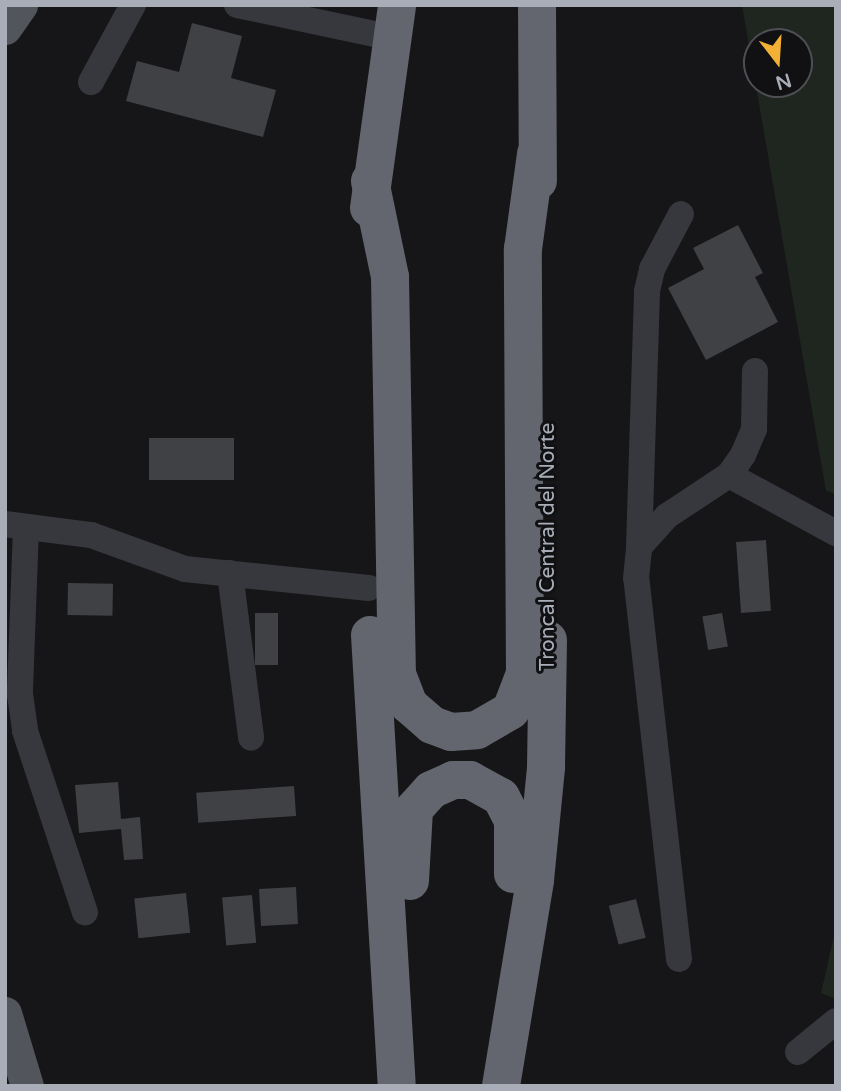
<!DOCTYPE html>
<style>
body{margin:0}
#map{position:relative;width:841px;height:1091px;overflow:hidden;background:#161618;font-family:"Varela Round",sans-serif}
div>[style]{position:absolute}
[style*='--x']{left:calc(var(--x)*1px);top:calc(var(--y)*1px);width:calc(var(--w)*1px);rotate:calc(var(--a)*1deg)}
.green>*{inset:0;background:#1e261f}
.building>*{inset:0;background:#404145;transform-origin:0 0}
.minor>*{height:26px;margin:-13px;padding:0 13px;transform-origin:13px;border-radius:13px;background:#37383d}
.major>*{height:33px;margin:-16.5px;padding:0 16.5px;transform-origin:16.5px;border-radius:16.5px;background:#53555c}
.highway>*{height:38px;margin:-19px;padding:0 19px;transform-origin:19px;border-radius:19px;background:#63666e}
span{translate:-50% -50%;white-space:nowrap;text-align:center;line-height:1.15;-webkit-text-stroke:6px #111113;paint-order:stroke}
.street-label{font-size:21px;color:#a8adb8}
.frame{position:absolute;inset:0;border:7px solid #a8adb8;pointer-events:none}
.north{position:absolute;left:743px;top:28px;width:70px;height:70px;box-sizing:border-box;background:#111113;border:2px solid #4d4f55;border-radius:50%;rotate:163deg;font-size:19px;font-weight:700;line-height:28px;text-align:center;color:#a8adb8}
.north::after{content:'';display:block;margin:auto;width:24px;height:32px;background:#f2b134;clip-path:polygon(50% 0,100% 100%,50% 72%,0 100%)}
</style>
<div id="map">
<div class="green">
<i style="clip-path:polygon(evenodd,742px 5px,836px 5px,836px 494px,826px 491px,742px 5px,757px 42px,799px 42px,799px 84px,757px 84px,757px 42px)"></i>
<i style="clip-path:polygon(836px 927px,836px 999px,821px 993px)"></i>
</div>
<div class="building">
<i style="clip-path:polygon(192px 23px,242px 36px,231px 78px,276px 90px,263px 137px,126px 101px,137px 61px,179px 72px)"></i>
<i style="clip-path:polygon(738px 225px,763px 273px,755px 277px,778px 322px,706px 360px,668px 288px,704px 269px,693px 248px)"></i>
<i style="left:234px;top:438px;width:42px;height:85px;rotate:90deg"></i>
<i style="left:766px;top:540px;width:71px;height:30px;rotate:86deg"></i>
<i style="left:68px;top:583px;width:45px;height:32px;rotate:1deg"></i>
<i style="left:255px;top:613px;width:23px;height:52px"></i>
<i style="left:722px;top:613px;width:34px;height:20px;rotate:80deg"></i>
<i style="clip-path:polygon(118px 782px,121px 819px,140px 817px,143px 859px,124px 860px,121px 829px,79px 833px,75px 785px)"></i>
<i style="left:294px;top:786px;width:30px;height:98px;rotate:86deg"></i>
<i style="left:296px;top:887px;width:37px;height:37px;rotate:87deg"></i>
<i style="left:186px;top:893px;width:40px;height:52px;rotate:84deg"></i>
<i style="left:252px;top:895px;width:48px;height:30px;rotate:85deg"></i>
<i style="left:636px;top:899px;width:40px;height:28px;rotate:76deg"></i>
</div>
<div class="minor">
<i style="--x:237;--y:5;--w:155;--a:11.9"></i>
<i style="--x:91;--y:82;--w:88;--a:-61.4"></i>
<i style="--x:729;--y:475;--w:122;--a:28.5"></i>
<i style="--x:5;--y:524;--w:87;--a:7.3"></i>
<i style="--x:91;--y:535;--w:100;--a:19.9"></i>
<i style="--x:185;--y:569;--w:185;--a:5.9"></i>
<i style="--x:26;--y:527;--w:167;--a:92.1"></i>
<i style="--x:20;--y:694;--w:37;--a:82"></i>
<i style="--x:25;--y:731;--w:191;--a:71.7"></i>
<i style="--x:639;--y:547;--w:256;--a:-88.2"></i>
<i style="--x:647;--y:291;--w:23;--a:-77"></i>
<i style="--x:652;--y:269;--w:62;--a:-62.2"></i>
<i style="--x:230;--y:573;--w:166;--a:82.7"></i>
<i style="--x:679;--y:959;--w:383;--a:-96.4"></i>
<i style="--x:636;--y:578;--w:31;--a:-84"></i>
<i style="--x:639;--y:547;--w:42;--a:-47.9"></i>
<i style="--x:667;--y:516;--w:74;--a:-33.5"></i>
<i style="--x:729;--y:475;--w:24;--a:-55"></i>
<i style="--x:743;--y:455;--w:28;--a:-67"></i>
<i style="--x:754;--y:429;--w:58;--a:-89"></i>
<i style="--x:798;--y:1052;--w:49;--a:-39.2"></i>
</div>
<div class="major">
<i style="--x:5;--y:28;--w:28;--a:-55"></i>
<i style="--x:5;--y:1013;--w:76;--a:73.2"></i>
</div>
<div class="highway">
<i style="--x:537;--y:5;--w:176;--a:89.7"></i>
<i style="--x:370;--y:181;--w:98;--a:78.2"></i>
<i style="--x:390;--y:277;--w:397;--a:89"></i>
<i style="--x:397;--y:674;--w:33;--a:69"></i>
<i style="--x:409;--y:705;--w:30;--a:41"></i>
<i style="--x:432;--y:725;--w:20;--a:20"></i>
<i style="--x:451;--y:732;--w:26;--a:-4"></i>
<i style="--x:477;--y:730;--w:39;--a:-30"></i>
<i style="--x:511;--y:710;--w:40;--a:-69"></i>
<i style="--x:525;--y:673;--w:424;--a:-90.3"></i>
<i style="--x:523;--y:249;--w:96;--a:-82.2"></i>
<i style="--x:369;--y:208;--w:205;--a:-82.1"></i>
<i style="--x:370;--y:635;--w:452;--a:86.6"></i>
<i style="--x:410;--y:881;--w:72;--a:-86.8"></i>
<i style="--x:414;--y:809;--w:25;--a:-48"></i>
<i style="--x:431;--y:790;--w:24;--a:-24"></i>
<i style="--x:453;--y:780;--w:17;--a:0"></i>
<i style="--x:470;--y:780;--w:35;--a:29"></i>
<i style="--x:501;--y:797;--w:27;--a:63"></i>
<i style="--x:513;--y:821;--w:53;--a:90"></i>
<i style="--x:501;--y:1086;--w:209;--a:-80.6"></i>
<i style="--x:535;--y:880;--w:114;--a:-84.4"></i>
<i style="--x:546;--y:767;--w:127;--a:-89.1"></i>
</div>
<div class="street-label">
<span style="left:548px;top:547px;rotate:-90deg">Troncal Central del Norte</span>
</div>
<div class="frame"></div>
<div class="north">N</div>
</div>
